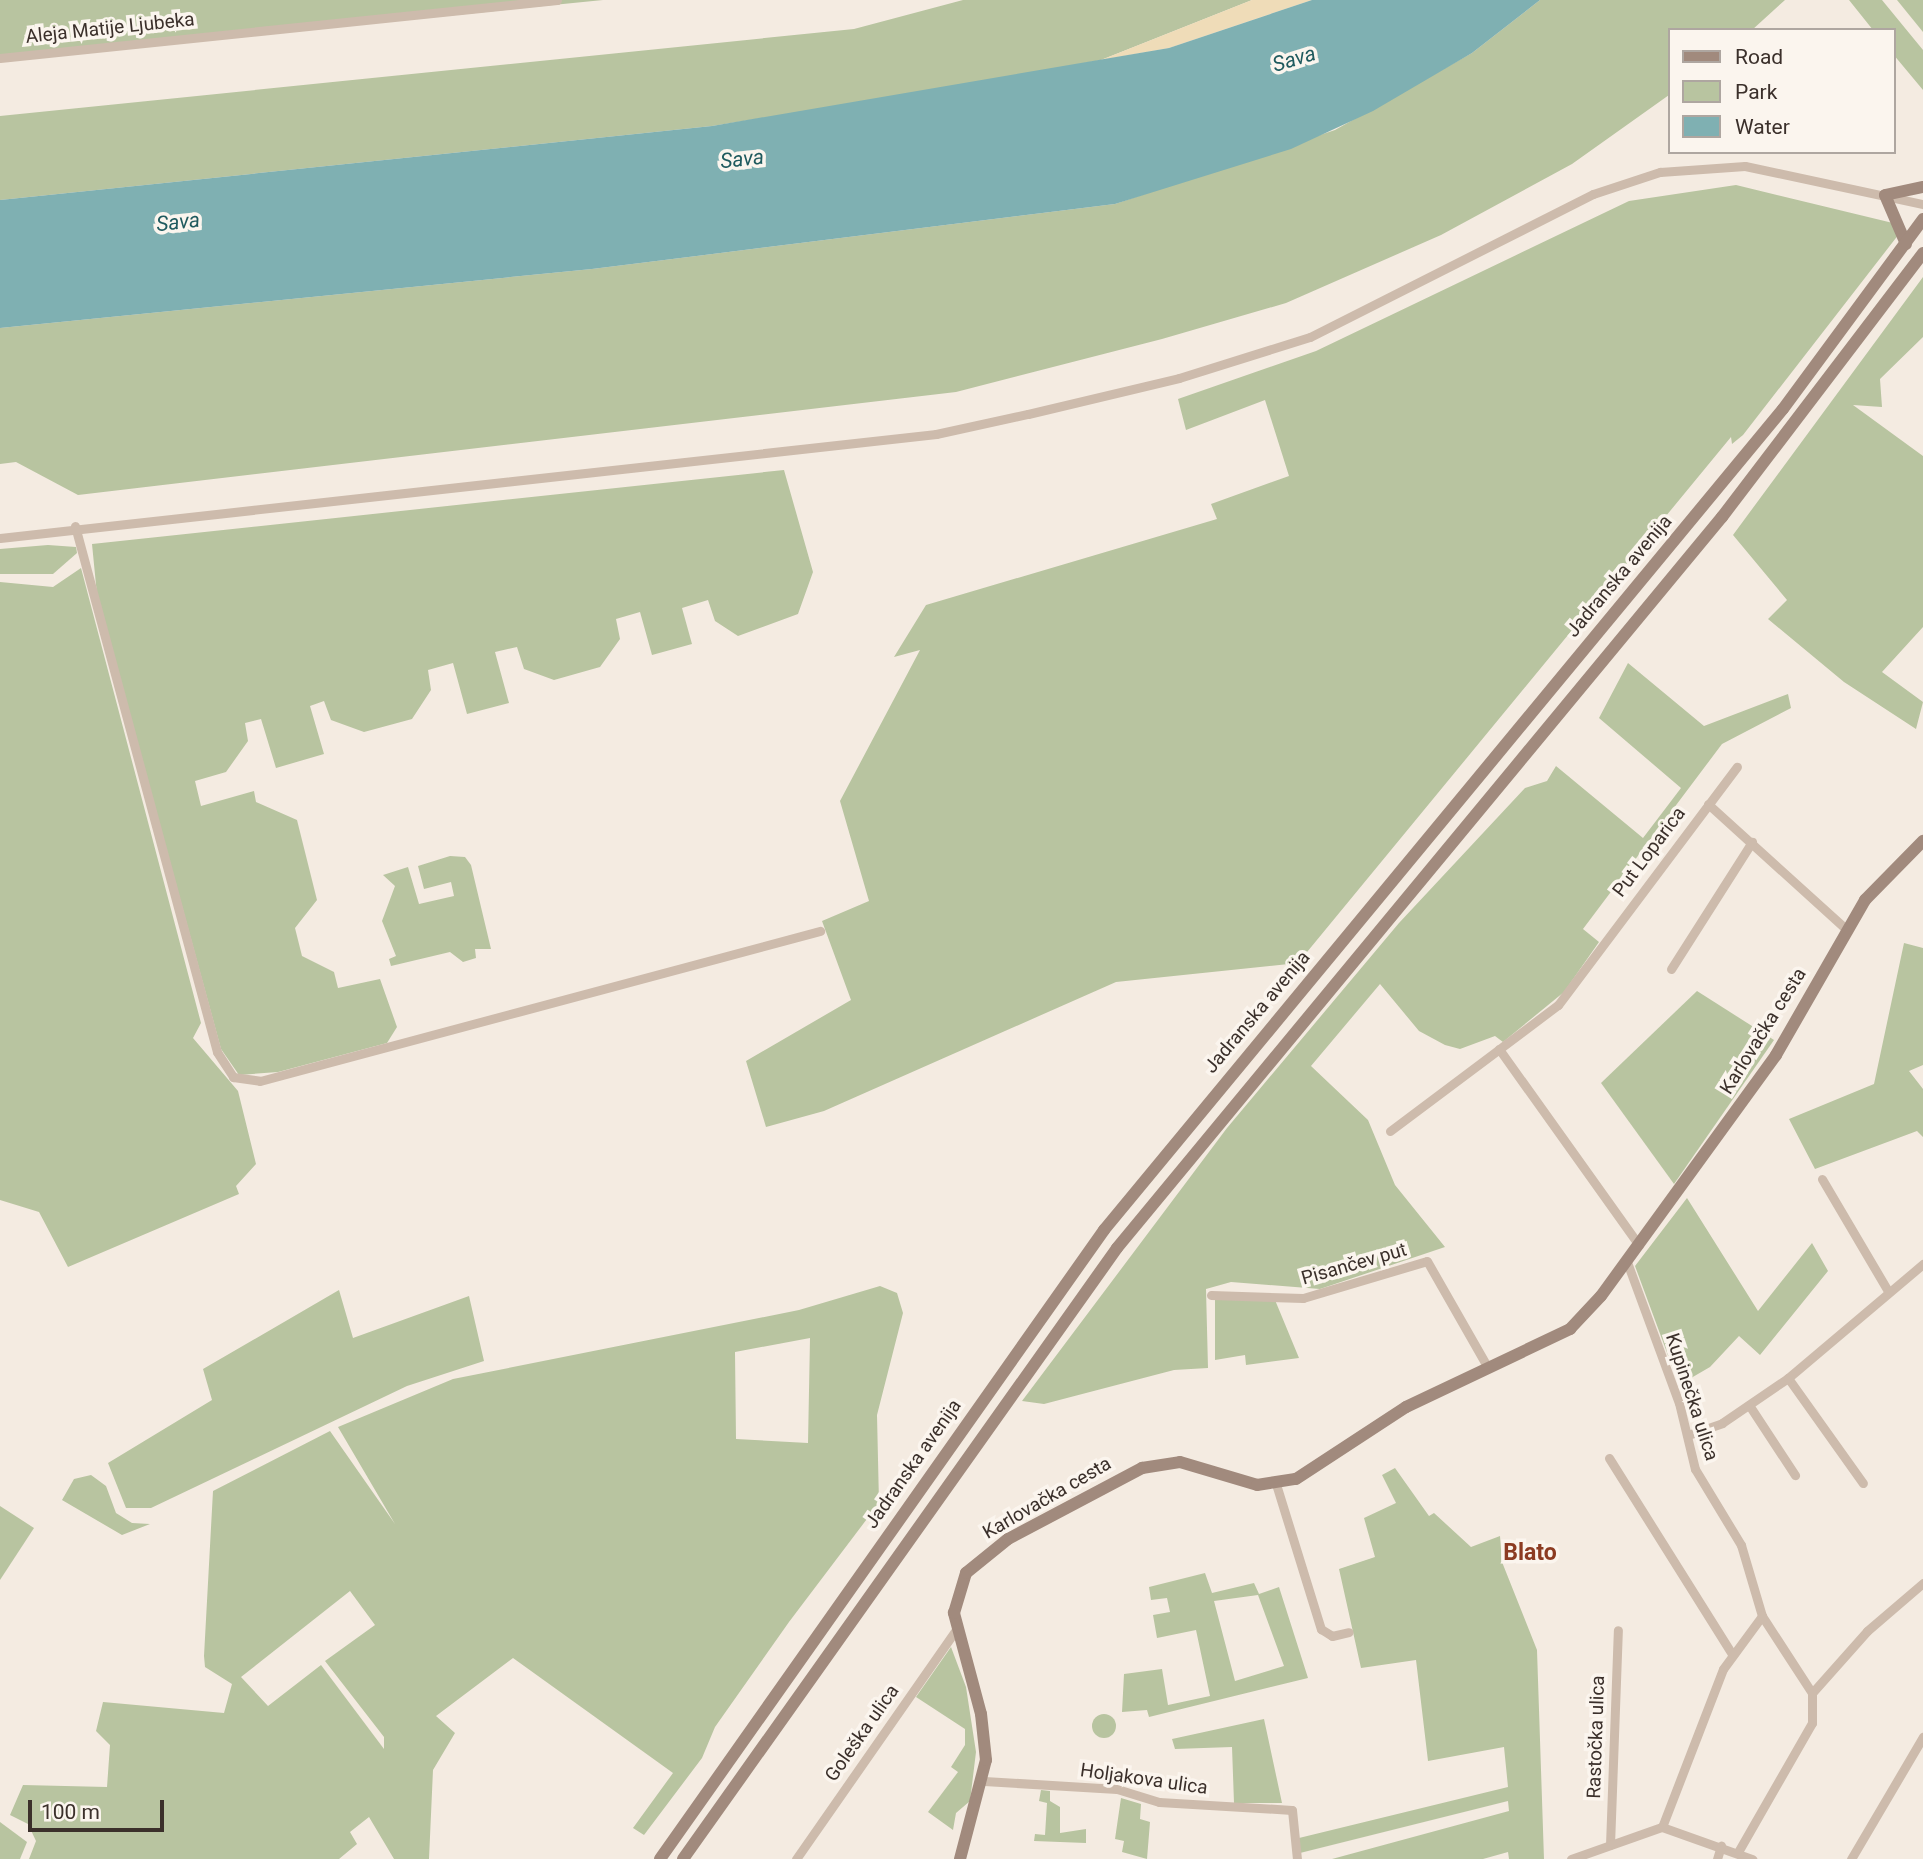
<!DOCTYPE html>
<meta charset="utf-8">
<style>
body{margin:0}
#map{position:relative;width:1923px;height:1859px;overflow:hidden;background:#f4ebe1;font-family:Roboto,sans-serif}
div>[style]{position:absolute}
[style*='--x']{left:calc(var(--x)*1px);top:calc(var(--y)*1px);width:calc(var(--w)*1px);rotate:calc(var(--a)*1deg)}
.green>*{inset:0;background:#b8c4a0}
.round{border-radius:50%}
.sand>*{inset:0;background:#efdcb8}
.water>*{inset:0;background:#7fb0b2}
.street>*{height:9px;margin:-4.5px;padding:0 4.5px;transform-origin:4.5px;border-radius:4.5px;background:#cdbbac}
.secondary>*{height:12px;margin:-6px;padding:0 6px;transform-origin:6px;border-radius:6px;background:#a18a7d}
span{translate:-50% -50%;white-space:nowrap;text-align:center;line-height:1.15;-webkit-text-stroke:7px #fbf5ee;paint-order:stroke}
.street-label{font-size:19px;color:#3b302b}
.water-label{font-size:21px;color:#1f5a5e;font-style:italic}
.quarter-label{font-size:23px;color:#8c3b22;font-weight:700}
.legend{position:absolute;left:1668px;top:28px;width:228px;height:126px;box-sizing:border-box;background:#fbf5ee;border:2px solid #aea6a0;margin:0;padding:9px 12px;list-style:none;font-size:21px;color:#3b302b}
.legend li{display:flex;align-items:center;gap:14px;height:35px}
.legend b{width:35px;border:2px solid #aea6a0}
.scale{position:absolute;left:28px;top:1800px;width:136px;height:32px;box-sizing:border-box;border:4px solid #3b302b;border-top:0;padding-left:9px;font-size:21px;line-height:24px;white-space:nowrap;color:#3b302b;-webkit-text-stroke:5px #fbf5ee;paint-order:stroke}
</style>
<div id="map">
<div class="green">
<i style="clip-path:polygon(0 0,603px 0,0 61px)"></i>
<i style="clip-path:polygon(963px 0,1252px 0,1101px 60px,935px 91px,712px 126px,0 200px,0 116px,854px 29px)"></i>
<i style="clip-path:polygon(1540px 0,1785px 0,1752px 30px,1669px 30px,1669px 95px,1572px 164px,1441px 235px,1286px 303px,1162px 339px,956px 392px,78px 495px,16px 462px,0 464px,0 328px,592px 269px,1115px 204px,1335px 130px,1472px 53px)"></i>
<i style="clip-path:polygon(1849px 0,1882px 0,1923px 50px,1923px 90px,1893px 54px,1893px 30px,1873px 30px)"></i>
<i style="clip-path:polygon(1897px 0,1923px 0,1923px 32px)"></i>
<i style="clip-path:polygon(1736px 185px,1897px 224px,1899px 234px,1743px 435px,1732px 444px,1731px 437px,1298px 963px,1116px 982px,824px 1111px,766px 1127px,746px 1061px,851px 1000px,822px 921px,869px 901px,840px 801px,920px 650px,894px 657px,926px 605px,1217px 519px,1211px 504px,1289px 476px,1265px 400px,1186px 430px,1178px 399px,1316px 351px,1629px 201px)"></i>
<i style="clip-path:polygon(1923px 277px,1923px 337px,1880px 379px,1882px 407px,1853px 405px,1923px 456px,1923px 627px,1882px 672px,1923px 702px,1916px 729px,1844px 682px,1768px 619px,1787px 600px,1733px 535px)"></i>
<i style="clip-path:polygon(784px 470px,813px 572px,798px 614px,738px 636px,715px 621px,708px 600px,682px 608px,692px 644px,652px 655px,640px 612px,616px 619px,620px 639px,600px 667px,554px 680px,524px 669px,517px 647px,495px 652px,509px 703px,467px 714px,453px 663px,428px 670px,431px 690px,412px 719px,364px 732px,331px 720px,324px 701px,310px 706px,324px 754px,276px 768px,261px 719px,245px 723px,248px 741px,226px 772px,195px 781px,201px 806px,254px 791px,256px 802px,297px 820px,317px 900px,295px 928px,302px 956px,334px 972px,338px 988px,380px 979px,397px 1027px,387px 1043px,278px 1072px,239px 1075px,221px 1049px,97px 595px,92px 544px)"></i>
<i style="clip-path:polygon(48px 545px,76px 547px,77px 553px,53px 574px,0 574px,0 549px)"></i>
<i style="clip-path:polygon(81px 568px,201px 1023px,193px 1038px,238px 1091px,256px 1164px,236px 1186px,239px 1194px,68px 1267px,39px 1212px,0 1200px,0 582px,53px 587px)"></i>
<i style="clip-path:polygon(1628px 663px,1704px 726px,1788px 694px,1791px 708px,1722px 744px,1583px 929px,1599px 942px,1564px 992px,1503px 1042px,1495px 1036px,1460px 1049px,1445px 1045px,1419px 1031px,1380px 984px,1311px 1066px,1368px 1120px,1395px 1185px,1445px 1247px,1320px 1289px,1231px 1282px,1206px 1289px,1208px 1368px,1174px 1370px,1044px 1404px,1022px 1401px,1227px 1128px,1399px 923px,1525px 788px,1547px 781px,1556px 766px,1643px 838px,1681px 788px,1599px 718px)"></i>
<i style="clip-path:polygon(450px 856px,465px 857px,471px 865px,491px 949px,475px 949px,476px 958px,463px 962px,450px 952px,391px 966px,389px 959px,396px 956px,382px 921px,395px 886px,383px 875px,408px 867px,419px 904px,454px 896px,451px 882px,424px 889px,418px 866px)"></i>
<i style="clip-path:polygon(1904px 943px,1923px 948px,1923px 1065px,1909px 1071px,1923px 1089px,1923px 1137px,1917px 1131px,1815px 1169px,1789px 1119px,1874px 1084px)"></i>
<i style="clip-path:polygon(1697px 991px,1774px 1040px,1674px 1184px,1601px 1083px)"></i>
<i style="clip-path:polygon(1687px 1198px,1758px 1311px,1812px 1243px,1828px 1271px,1760px 1355px,1739px 1336px,1710px 1367px,1679px 1385px,1635px 1266px)"></i>
<i style="clip-path:polygon(evenodd,880px 1286px,897px 1293px,903px 1313px,877px 1415px,879px 1503px,789px 1622px,715px 1727px,702px 1758px,644px 1835px,633px 1828px,673px 1773px,513px 1658px,436px 1716px,455px 1733px,433px 1770px,429px 1859px,394px 1859px,369px 1817px,350px 1832px,357px 1844px,339px 1859px,29px 1859px,36px 1841px,28px 1824px,10px 1815px,23px 1785px,107px 1787px,110px 1745px,96px 1731px,103px 1702px,224px 1713px,232px 1684px,205px 1667px,204px 1656px,213px 1491px,330px 1431px,395px 1524px,338px 1427px,453px 1379px,799px 1310px,880px 1286px,810px 1338px,808px 1443px,736px 1439px,735px 1352px,810px 1338px,880px 1286px,350px 1591px,375px 1625px,325px 1661px,384px 1737px,384px 1749px,321px 1665px,268px 1706px,241px 1677px,350px 1591px)"></i>
<i style="clip-path:polygon(339px 1290px,353px 1338px,469px 1296px,484px 1361px,407px 1386px,151px 1508px,126px 1508px,108px 1463px,212px 1400px,203px 1369px)"></i>
<i style="clip-path:polygon(1215px 1298px,1275px 1300px,1299px 1358px,1246px 1365px,1245px 1355px,1215px 1360px)"></i>
<i style="clip-path:polygon(1395px 1468px,1429px 1516px,1434px 1513px,1471px 1547px,1500px 1536px,1502px 1562px,1537px 1650px,1544px 1859px,1509px 1859px,1508px 1852px,1483px 1859px,1332px 1859px,1509px 1811px,1508px 1801px,1300px 1853px,1299px 1838px,1508px 1787px,1504px 1747px,1428px 1761px,1416px 1660px,1361px 1668px,1339px 1569px,1375px 1557px,1364px 1518px,1396px 1503px,1382px 1475px)"></i>
<i style="clip-path:polygon(91px 1475px,106px 1486px,116px 1513px,132px 1523px,150px 1524px,122px 1535px,62px 1500px,74px 1479px)"></i>
<i style="clip-path:polygon(0 1506px,34px 1528px,0 1580px)"></i>
<i style="clip-path:polygon(evenodd,1205px 1573px,1212px 1593px,1254px 1583px,1259px 1594px,1279px 1587px,1308px 1678px,1149px 1717px,1147px 1710px,1122px 1712px,1124px 1674px,1162px 1669px,1168px 1705px,1210px 1696px,1196px 1630px,1157px 1638px,1153px 1615px,1170px 1612px,1167px 1598px,1151px 1600px,1149px 1587px,1205px 1573px,1258px 1595px,1284px 1666px,1235px 1681px,1214px 1601px,1258px 1595px)"></i>
<i style="clip-path:polygon(951px 1647px,966px 1687px,976px 1752px,970px 1801px,956px 1813px,953px 1830px,928px 1812px,958px 1772px,951px 1767px,965px 1745px,965px 1729px,916px 1697px)"></i>
<i class="round" style="left:1092px;top:1714px;width:24px;height:24px"></i>
<i style="clip-path:polygon(1264px 1719px,1282px 1803px,1234px 1803px,1232px 1747px,1175px 1749px,1172px 1739px)"></i>
<i style="clip-path:polygon(1041px 1790px,1050px 1791px,1050px 1801px,1060px 1807px,1060px 1833px,1086px 1829px,1086px 1843px,1034px 1841px,1035px 1834px,1045px 1835px,1047px 1803px,1039px 1801px)"></i>
<i style="clip-path:polygon(1121px 1798px,1141px 1804px,1140px 1819px,1150px 1822px,1147px 1859px,1122px 1852px,1124px 1841px,1115px 1839px)"></i>
<i style="clip-path:polygon(0 1822px,27px 1842px,20px 1859px,0 1859px)"></i>
</div>
<div class="sand">
<i style="clip-path:polygon(1252px 0,1312px 0,1169px 48px,1101px 60px)"></i>
</div>
<div class="water">
<i style="clip-path:polygon(1312px 0,1540px 0,1472px 53px,1373px 111px,1291px 149px,1115px 204px,592px 269px,0 328px,0 200px,712px 126px,1169px 48px)"></i>
</div>
<div class="street">
<i style="--x:0;--y:58;--w:560;--a:-5.94"></i>
<i style="--x:75;--y:526;--w:545;--a:74.89"></i>
<i style="--x:217;--y:1052;--w:30;--a:57"></i>
<i style="--x:233;--y:1077;--w:27;--a:8"></i>
<i style="--x:260;--y:1081;--w:580;--a:-15"></i>
<i style="--x:0;--y:538;--w:942;--a:-6.34"></i>
<i style="--x:936;--y:434;--w:94;--a:-12.3"></i>
<i style="--x:1028;--y:414;--w:155;--a:-13.4"></i>
<i style="--x:1179;--y:378;--w:137;--a:-17.4"></i>
<i style="--x:1310;--y:337;--w:317;--a:-26.8"></i>
<i style="--x:1593;--y:194;--w:71;--a:-18.2"></i>
<i style="--x:1660;--y:172;--w:85;--a:-4"></i>
<i style="--x:1745;--y:166;--w:182;--a:12.1"></i>
<i style="--x:1708;--y:804;--w:186;--a:42.2"></i>
<i style="--x:1671;--y:969;--w:151;--a:-57.5"></i>
<i style="--x:1499;--y:1049;--w:241;--a:54.5"></i>
<i style="--x:1390;--y:1131;--w:210;--a:-36.9"></i>
<i style="--x:1558;--y:1005;--w:298;--a:-53.1"></i>
<i style="--x:1822;--y:1179;--w:130;--a:59.5"></i>
<i style="--x:1627;--y:1262;--w:150;--a:69.8"></i>
<i style="--x:1679;--y:1403;--w:68;--a:76.4"></i>
<i style="--x:1695;--y:1469;--w:89;--a:58.8"></i>
<i style="--x:1741;--y:1545;--w:74;--a:73.5"></i>
<i style="--x:1762;--y:1616;--w:92;--a:57"></i>
<i style="--x:1812;--y:1693;--w:83;--a:-48.4"></i>
<i style="--x:1867;--y:1631;--w:74;--a:-40.6"></i>
<i style="--x:1211;--y:1295;--w:92;--a:1.9"></i>
<i style="--x:1303;--y:1298;--w:129;--a:-16.6"></i>
<i style="--x:1427;--y:1261;--w:123;--a:60.3"></i>
<i style="--x:1788;--y:1378;--w:129;--a:54.5"></i>
<i style="--x:1749;--y:1405;--w:84;--a:56.7"></i>
<i style="--x:1688;--y:1435;--w:36;--a:-19"></i>
<i style="--x:1722;--y:1423;--w:80;--a:-34.3"></i>
<i style="--x:1788;--y:1378;--w:177;--a:-40.2"></i>
<i style="--x:1609;--y:1458;--w:231;--a:57.9"></i>
<i style="--x:1276;--y:1484;--w:152;--a:72.8"></i>
<i style="--x:1321;--y:1629;--w:13;--a:32"></i>
<i style="--x:1332;--y:1636;--w:17;--a:-13"></i>
<i style="--x:984;--y:1781;--w:133;--a:3.4"></i>
<i style="--x:1117;--y:1789;--w:44;--a:17.2"></i>
<i style="--x:1159;--y:1802;--w:133;--a:3.4"></i>
<i style="--x:1292;--y:1810;--w:49;--a:84.2"></i>
<i style="--x:1662;--y:1827;--w:169;--a:-68.9"></i>
<i style="--x:1723;--y:1669;--w:66;--a:-53.7"></i>
<i style="--x:1610;--y:1845;--w:215;--a:-87.9"></i>
<i style="--x:1738;--y:1852;--w:149;--a:-60.2"></i>
<i style="--x:1812;--y:1723;--w:30;--a:-90"></i>
<i style="--x:796;--y:1859;--w:282;--a:-55.1"></i>
<i style="--x:1571;--y:1859;--w:96;--a:-19.4"></i>
<i style="--x:1662;--y:1827;--w:96;--a:19.6"></i>
<i style="--x:1717;--y:1859;--w:14;--a:-73"></i>
<i style="--x:1851;--y:1859;--w:142;--a:-59.5"></i>
</div>
<div class="secondary">
<i style="--x:1906;--y:244;--w:53;--a:-113.2"></i>
<i style="--x:1885;--y:195;--w:39;--a:-12"></i>
<i style="--x:660;--y:1859;--w:770;--a:-54.78"></i>
<i style="--x:1104;--y:1230;--w:1065;--a:-50.41"></i>
<i style="--x:1783;--y:409;--w:236;--a:-53.6"></i>
<i style="--x:683;--y:1859;--w:749;--a:-54.61"></i>
<i style="--x:1117;--y:1248;--w:949;--a:-50.39"></i>
<i style="--x:1722;--y:517;--w:332;--a:-52.7"></i>
<i style="--x:960;--y:1859;--w:102;--a:-75.3"></i>
<i style="--x:986;--y:1760;--w:46;--a:-96.2"></i>
<i style="--x:981;--y:1714;--w:105;--a:-105"></i>
<i style="--x:954;--y:1613;--w:42;--a:-73.3"></i>
<i style="--x:966;--y:1573;--w:54;--a:-39"></i>
<i style="--x:1008;--y:1539;--w:152;--a:-27.9"></i>
<i style="--x:1142;--y:1468;--w:38;--a:-9"></i>
<i style="--x:1180;--y:1462;--w:80;--a:16.6"></i>
<i style="--x:1257;--y:1485;--w:39;--a:-9"></i>
<i style="--x:1296;--y:1479;--w:131;--a:-33.2"></i>
<i style="--x:1406;--y:1407;--w:182;--a:-25.4"></i>
<i style="--x:1570;--y:1329;--w:45;--a:-46.8"></i>
<i style="--x:1601;--y:1296;--w:298;--a:-54"></i>
<i style="--x:1776;--y:1055;--w:179;--a:-60.1"></i>
<i style="--x:1865;--y:900;--w:83;--a:-45.5"></i>
</div>
<div class="street-label">
<span style="left:110px;top:28px;rotate:-6deg">Aleja Matije Ljubeka</span>
<span style="left:1619px;top:576px;rotate:-50deg">Jadranska avenija</span>
<span style="left:1649px;top:852px;rotate:-53deg">Put Loparica</span>
<span style="left:1257px;top:1012px;rotate:-50deg">Jadranska avenija</span>
<span style="left:1763px;top:1031px;rotate:-58deg">Karlovačka cesta</span>
<span style="left:1354px;top:1264px;rotate:-16deg">Pisančev put</span>
<span style="left:1692px;top:1397px;rotate:72deg">Kupinečka ulica</span>
<span style="left:913px;top:1464px;rotate:-55deg">Jadranska avenija</span>
<span style="left:1047px;top:1498px;rotate:-30deg">Karlovačka cesta</span>
<span style="left:862px;top:1733px;rotate:-55deg">Goleška ulica</span>
<span style="left:1596px;top:1737px;rotate:-88deg">Rastočka ulica</span>
<span style="left:1144px;top:1779px;rotate:8deg">Holjakova ulica</span>
</div>
<div class="water-label">
<span style="left:1294px;top:59px;rotate:-17deg">Sava</span>
<span style="left:742px;top:159px;rotate:-6deg">Sava</span>
<span style="left:178px;top:222px;rotate:-6deg">Sava</span>
</div>
<div class="quarter-label">
<span style="left:1530px;top:1553px">Blato</span>
</div>
<ul class="legend">
<li><b style="height:9px;background:#a18a7d"></b>Road</li>
<li><b style="height:19px;background:#b8c4a0"></b>Park</li>
<li><b style="height:19px;background:#7fb0b2"></b>Water</li>
</ul>
<div class="scale">100 m</div>
</div>
